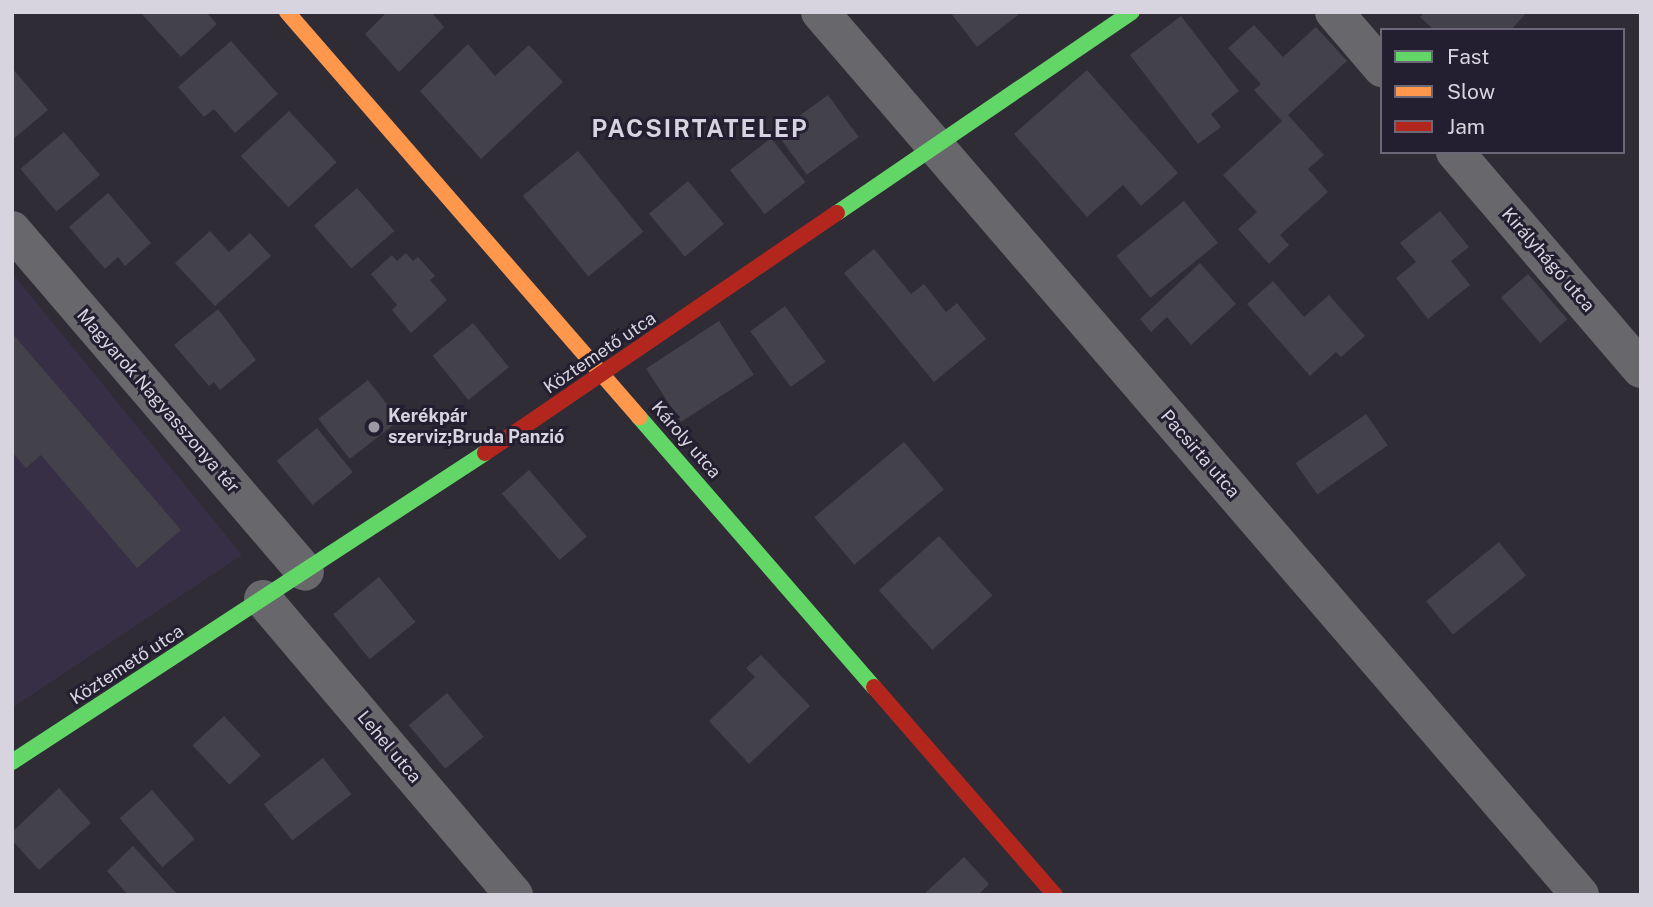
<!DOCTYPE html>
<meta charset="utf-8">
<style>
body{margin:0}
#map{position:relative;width:1653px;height:907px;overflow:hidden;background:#2f2c36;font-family:"Public Sans",sans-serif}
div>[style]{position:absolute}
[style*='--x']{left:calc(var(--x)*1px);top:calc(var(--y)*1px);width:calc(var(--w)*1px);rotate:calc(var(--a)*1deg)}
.built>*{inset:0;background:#372f46}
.building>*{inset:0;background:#434149;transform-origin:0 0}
.street>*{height:38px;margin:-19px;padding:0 19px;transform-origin:19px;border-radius:19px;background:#68676c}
.fast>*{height:16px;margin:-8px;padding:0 8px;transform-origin:8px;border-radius:8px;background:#63d668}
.slow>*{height:16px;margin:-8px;padding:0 8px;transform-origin:8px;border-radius:8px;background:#ff974d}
.jam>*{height:16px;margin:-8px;padding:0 8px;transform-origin:8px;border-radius:8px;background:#b3261e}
.dots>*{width:19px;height:19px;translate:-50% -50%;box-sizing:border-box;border:4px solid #241f30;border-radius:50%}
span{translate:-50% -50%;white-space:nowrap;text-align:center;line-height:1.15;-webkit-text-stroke:6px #241f30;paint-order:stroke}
.street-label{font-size:18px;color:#d7d4e0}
.poi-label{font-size:18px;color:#d7d4e0;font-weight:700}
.left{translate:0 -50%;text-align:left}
.district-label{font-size:24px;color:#d7d4e0;font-weight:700;letter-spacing:2px}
.frame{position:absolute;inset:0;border:14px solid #d7d4e0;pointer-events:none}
.legend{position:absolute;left:1380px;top:28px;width:245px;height:126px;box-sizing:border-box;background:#241f30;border:2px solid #6c6776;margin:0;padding:9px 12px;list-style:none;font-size:21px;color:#d7d4e0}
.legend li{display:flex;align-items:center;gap:14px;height:35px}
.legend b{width:35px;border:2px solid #6c6776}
</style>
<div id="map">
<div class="built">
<i style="clip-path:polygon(12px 273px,242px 555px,12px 708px)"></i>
</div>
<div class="building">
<i style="clip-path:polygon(140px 12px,206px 12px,217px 24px,181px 57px)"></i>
<i style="clip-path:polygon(387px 12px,431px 12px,444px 27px,399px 72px,365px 34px)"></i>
<i style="clip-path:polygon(950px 12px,1016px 12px,1018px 15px,977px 47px)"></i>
<i style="clip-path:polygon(1425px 12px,1527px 12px,1511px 30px,1434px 30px,1420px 17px)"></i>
<i style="clip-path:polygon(1181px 16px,1239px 91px,1211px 114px,1221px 127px,1198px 144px,1130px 55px)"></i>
<i style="clip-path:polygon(1254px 25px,1283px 57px,1316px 27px,1347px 61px,1288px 115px,1324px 155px,1308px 169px,1328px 192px,1280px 235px,1289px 245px,1269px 264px,1238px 229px,1257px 212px,1223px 175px,1282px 121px,1254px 90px,1261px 84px,1228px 48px)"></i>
<i style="clip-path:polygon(231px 41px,278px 94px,235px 133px,214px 109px,204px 117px,178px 87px)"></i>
<i style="clip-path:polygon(468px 44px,495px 76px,529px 45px,563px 82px,481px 159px,420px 91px)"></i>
<i style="clip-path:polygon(12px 68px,48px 110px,12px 140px)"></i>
<i style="clip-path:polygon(1087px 70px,1178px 173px,1141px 206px,1123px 185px,1087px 217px,1014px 134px)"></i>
<i style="left:828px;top:95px;width:52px;height:64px;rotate:54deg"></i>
<i style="left:289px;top:111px;width:70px;height:66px;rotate:47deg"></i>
<i style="left:64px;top:132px;width:56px;height:57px;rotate:50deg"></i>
<i style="left:771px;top:138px;width:56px;height:52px;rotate:52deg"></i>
<i style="left:578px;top:151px;width:104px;height:71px;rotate:51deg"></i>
<i style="left:688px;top:181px;width:56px;height:51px;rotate:50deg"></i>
<i style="left:357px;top:188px;width:57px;height:57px;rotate:49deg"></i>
<i style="clip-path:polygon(108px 193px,151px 243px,125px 266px,118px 257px,105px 269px,69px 227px)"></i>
<i style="left:1184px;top:201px;width:54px;height:87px;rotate:51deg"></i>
<i style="clip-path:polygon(1440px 211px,1469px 247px,1451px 261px,1470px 285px,1428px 319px,1396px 278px,1416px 262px,1400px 243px)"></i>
<i style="clip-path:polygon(210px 231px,229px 252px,250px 233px,271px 256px,215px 306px,175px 263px)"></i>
<i style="clip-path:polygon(874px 249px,911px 294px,924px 284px,946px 312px,957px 303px,986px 339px,934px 382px,844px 273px)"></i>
<i style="clip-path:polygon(406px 253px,413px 261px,418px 257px,435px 276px,430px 280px,447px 300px,411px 333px,392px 310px,397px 305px,371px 274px,392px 255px,397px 261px)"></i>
<i style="clip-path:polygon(1200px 263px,1236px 304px,1191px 345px,1167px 317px,1151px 332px,1140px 319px)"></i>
<i style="left:1528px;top:274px;width:60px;height:36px;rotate:49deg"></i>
<i style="clip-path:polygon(1273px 281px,1304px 317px,1329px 295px,1365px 336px,1341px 357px,1336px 352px,1310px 376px,1247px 304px)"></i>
<i style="left:785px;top:306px;width:69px;height:43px;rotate:54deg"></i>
<i style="clip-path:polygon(218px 309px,256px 360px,220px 390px,214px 382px,209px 386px,174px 345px)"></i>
<i style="left:719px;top:321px;width:64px;height:87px;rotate:57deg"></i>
<i style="left:473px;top:323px;width:57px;height:52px;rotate:51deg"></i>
<i style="clip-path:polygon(12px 333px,181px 530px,137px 568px,41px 455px,26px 468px,12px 452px)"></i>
<i style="left:368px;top:380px;width:51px;height:63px;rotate:52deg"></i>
<i style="left:1366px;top:414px;width:38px;height:86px;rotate:55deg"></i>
<i style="left:317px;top:428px;width:57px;height:52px;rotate:51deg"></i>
<i style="left:904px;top:442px;width:62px;height:117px;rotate:50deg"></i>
<i style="left:529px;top:470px;width:88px;height:36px;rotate:49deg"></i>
<i style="left:939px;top:536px;width:80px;height:81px;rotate:48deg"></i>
<i style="left:1499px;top:542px;width:43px;height:94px;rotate:51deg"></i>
<i style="left:379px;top:577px;width:58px;height:59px;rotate:51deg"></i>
<i style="clip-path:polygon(761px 655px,810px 706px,749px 764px,709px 721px,755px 677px,746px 668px)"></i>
<i style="left:447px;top:693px;width:57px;height:50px;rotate:50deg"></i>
<i style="left:224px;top:716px;width:54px;height:43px;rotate:47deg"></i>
<i style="left:323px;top:758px;width:46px;height:75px;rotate:52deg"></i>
<i style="clip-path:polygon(59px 788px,91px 823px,39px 870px,12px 840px,12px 832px)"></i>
<i style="left:152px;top:790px;width:65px;height:43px;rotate:49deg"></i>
<i style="clip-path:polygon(133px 846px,178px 895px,128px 895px,107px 871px)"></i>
<i style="clip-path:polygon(964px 857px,989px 884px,978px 895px,923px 895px)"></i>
</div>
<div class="street">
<i style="--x:820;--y:12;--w:1165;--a:49.28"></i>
<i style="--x:1334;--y:12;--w:74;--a:49.4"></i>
<i style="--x:1455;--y:152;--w:286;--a:49.4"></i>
<i style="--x:12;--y:230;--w:450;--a:49.4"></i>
<i style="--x:263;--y:599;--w:388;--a:49.7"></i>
</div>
<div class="fast">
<i style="--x:837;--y:213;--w:357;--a:-34.3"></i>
<i style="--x:639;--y:417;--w:358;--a:49"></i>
<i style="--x:12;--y:762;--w:565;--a:-33.16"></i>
</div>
<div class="slow">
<i style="--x:287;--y:12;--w:537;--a:49"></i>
</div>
<div class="jam">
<i style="--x:485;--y:453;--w:426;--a:-34.3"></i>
<i style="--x:874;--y:687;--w:276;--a:49"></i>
</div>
<div class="dots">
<i style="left:374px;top:427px;background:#9c99a4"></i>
</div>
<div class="street-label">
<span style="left:1548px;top:260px;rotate:49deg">Királyhágó utca</span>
<span style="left:600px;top:353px;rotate:-34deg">Köztemető utca</span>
<span style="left:158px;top:401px;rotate:49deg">Magyarok Nagyasszonya tér</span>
<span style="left:686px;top:440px;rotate:49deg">Károly utca</span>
<span style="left:1200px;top:454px;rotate:49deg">Pacsirta utca</span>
<span style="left:127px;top:665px;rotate:-33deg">Köztemető utca</span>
<span style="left:389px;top:747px;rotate:50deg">Lehel utca</span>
</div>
<div class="poi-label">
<span class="left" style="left:388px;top:427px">Kerékpár<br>szerviz;Bruda Panzió</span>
</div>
<div class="district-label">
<span style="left:700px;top:129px">PACSIRTATELEP</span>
</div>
<div class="frame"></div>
<ul class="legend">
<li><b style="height:9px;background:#63d668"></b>Fast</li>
<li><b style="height:9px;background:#ff974d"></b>Slow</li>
<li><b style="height:9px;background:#b3261e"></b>Jam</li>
</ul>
</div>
